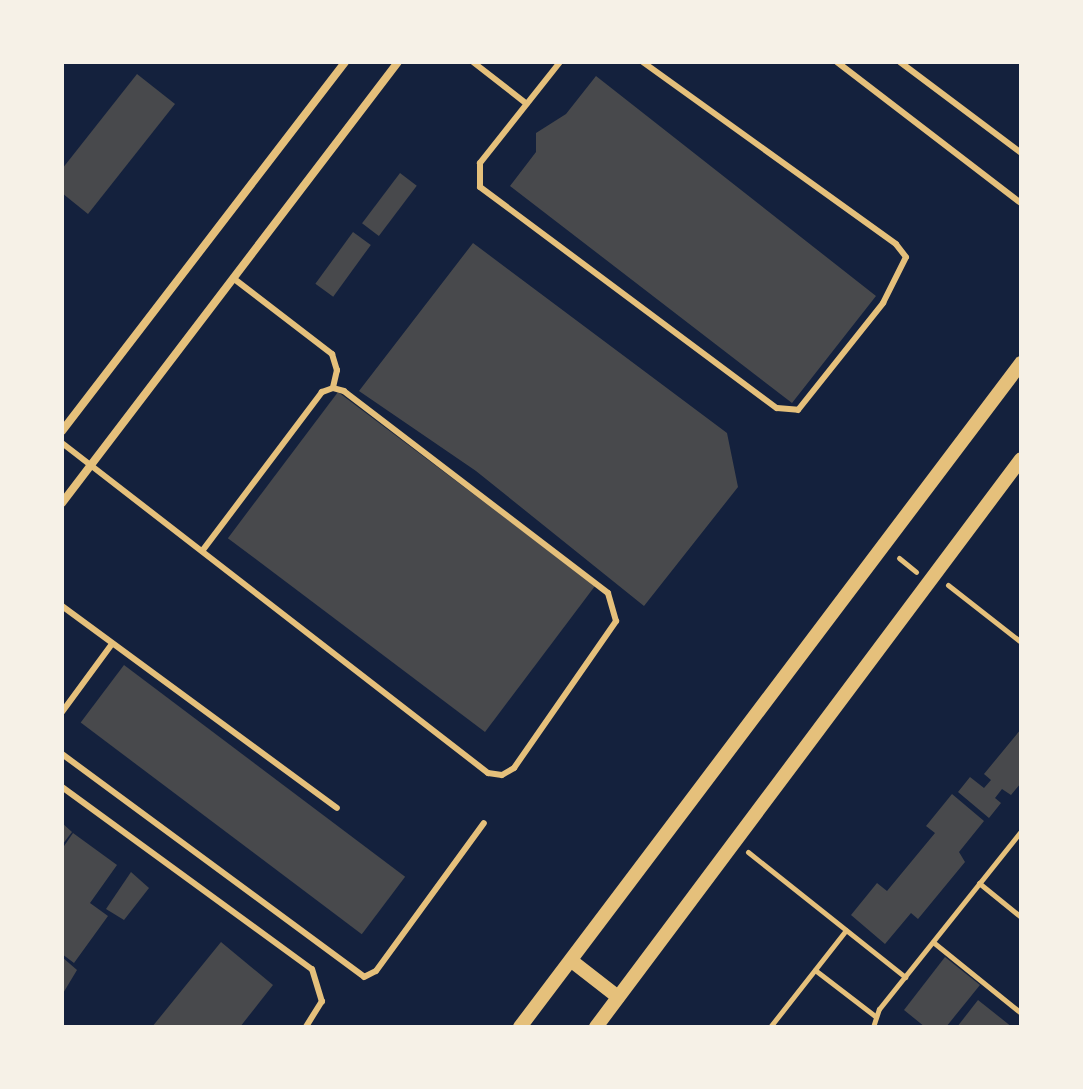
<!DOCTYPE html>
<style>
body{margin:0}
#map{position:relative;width:1083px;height:1089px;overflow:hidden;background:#14213d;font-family:"PT Sans",sans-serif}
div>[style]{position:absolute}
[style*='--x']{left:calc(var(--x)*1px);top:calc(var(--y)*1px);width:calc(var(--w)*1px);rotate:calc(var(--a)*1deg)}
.building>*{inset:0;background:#48494c;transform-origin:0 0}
.path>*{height:5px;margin:-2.5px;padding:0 2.5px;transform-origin:2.5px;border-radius:2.5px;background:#e5c07b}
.service>*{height:6px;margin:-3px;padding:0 3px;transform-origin:3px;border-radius:3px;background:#e5c07b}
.minor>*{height:8px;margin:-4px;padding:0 4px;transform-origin:4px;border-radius:4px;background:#e5c07b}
.tertiary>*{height:14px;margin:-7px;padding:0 7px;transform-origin:7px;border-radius:7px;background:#e5c07b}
span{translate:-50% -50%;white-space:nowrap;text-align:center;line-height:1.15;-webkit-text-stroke:8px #f6f1e7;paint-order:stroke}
.frame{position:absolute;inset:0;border:64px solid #f6f1e7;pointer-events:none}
</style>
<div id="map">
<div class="building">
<i style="clip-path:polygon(137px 74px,175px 104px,88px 214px,62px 193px,62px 169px)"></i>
<i style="clip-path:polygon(596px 76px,876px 296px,792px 403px,510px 186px,536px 152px,536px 133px,566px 114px)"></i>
<i style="left:400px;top:173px;width:21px;height:63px;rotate:37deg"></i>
<i style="left:353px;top:232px;width:22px;height:64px;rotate:36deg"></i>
<i style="clip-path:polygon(473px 243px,727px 433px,738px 487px,644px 606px,476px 471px,359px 391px)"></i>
<i style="left:338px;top:392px;width:322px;height:183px;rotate:37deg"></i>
<i style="left:124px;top:665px;width:352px;height:72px;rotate:37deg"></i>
<i style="clip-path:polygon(1021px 729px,1021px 783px,1011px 795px,1002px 789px,995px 798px,1001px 803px,989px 818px,958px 792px,970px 777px,984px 788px,991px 780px,984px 774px)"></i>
<i style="clip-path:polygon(952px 794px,984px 821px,959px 852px,965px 862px,918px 919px,911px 913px,885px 944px,851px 915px,877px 883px,887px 891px,935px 833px,926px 826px)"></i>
<i style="clip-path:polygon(62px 823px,72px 832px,62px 845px)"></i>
<i style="clip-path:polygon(73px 833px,117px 865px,90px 903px,108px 916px,74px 963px,62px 954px,62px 849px)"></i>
<i style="clip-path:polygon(131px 872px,149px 888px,124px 920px,106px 909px)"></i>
<i style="clip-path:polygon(221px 942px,273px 985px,240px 1027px,152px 1027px)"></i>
<i style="clip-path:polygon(62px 957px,77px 970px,62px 995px)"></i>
<i style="clip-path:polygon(945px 957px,980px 985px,946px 1027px,925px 1027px,904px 1010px)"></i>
<i style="clip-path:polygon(978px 1000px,1012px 1027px,957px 1027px)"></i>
</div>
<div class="path">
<i style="--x:899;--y:558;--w:22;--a:39"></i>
<i style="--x:948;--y:585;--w:93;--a:38"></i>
<i style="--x:748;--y:852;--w:201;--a:38.5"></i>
<i style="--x:979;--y:883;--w:54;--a:39"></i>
<i style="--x:933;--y:942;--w:113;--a:38.9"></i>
<i style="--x:815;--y:970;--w:76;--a:37.5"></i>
<i style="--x:770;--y:1027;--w:123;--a:-51.9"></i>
<i style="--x:873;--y:1027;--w:19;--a:-72"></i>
<i style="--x:879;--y:1009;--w:228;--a:-51.4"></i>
</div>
<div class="service">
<i style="--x:473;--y:62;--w:68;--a:37.9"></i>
<i style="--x:560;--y:62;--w:129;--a:128.4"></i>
<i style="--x:480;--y:163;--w:24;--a:90"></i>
<i style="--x:480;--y:187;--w:370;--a:36.7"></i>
<i style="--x:777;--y:408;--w:21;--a:5"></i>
<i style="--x:798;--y:410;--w:137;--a:-51.5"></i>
<i style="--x:883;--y:303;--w:51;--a:-63.4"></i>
<i style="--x:906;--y:257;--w:16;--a:-128"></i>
<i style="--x:896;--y:244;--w:312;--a:-144.3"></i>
<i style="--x:837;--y:62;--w:232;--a:37.5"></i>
<i style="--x:900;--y:62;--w:151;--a:36.9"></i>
<i style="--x:233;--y:278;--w:125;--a:37.5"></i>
<i style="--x:332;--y:354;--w:17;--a:73"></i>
<i style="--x:337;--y:370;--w:18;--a:103"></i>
<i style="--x:62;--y:443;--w:539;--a:37.76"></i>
<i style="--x:488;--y:773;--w:14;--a:8"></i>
<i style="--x:502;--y:775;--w:14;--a:-30"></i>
<i style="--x:514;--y:768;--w:179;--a:-55.2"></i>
<i style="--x:616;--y:621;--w:29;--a:-106"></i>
<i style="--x:608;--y:593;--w:332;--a:-142.6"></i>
<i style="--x:344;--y:391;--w:11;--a:-165"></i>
<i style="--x:333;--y:388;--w:12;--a:160"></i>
<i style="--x:322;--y:392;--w:199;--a:127"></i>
<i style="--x:62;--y:606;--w:341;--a:36.3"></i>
<i style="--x:62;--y:712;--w:84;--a:-53.7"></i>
<i style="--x:62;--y:754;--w:375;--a:36.4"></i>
<i style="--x:364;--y:977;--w:13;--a:-27"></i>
<i style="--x:376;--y:971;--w:183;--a:-53.9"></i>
<i style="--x:62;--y:787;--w:309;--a:36.1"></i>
<i style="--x:312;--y:969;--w:34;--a:73"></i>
<i style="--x:322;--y:1001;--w:31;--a:122"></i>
</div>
<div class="minor">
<i style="--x:62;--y:431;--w:465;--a:-52.5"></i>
<i style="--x:62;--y:503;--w:554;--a:-52.7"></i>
</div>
<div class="tertiary">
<i style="--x:573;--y:962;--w:57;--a:37.9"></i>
<i style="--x:520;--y:1027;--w:832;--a:-52.96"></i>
<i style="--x:596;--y:1027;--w:709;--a:-53.19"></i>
</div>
<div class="frame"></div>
</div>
